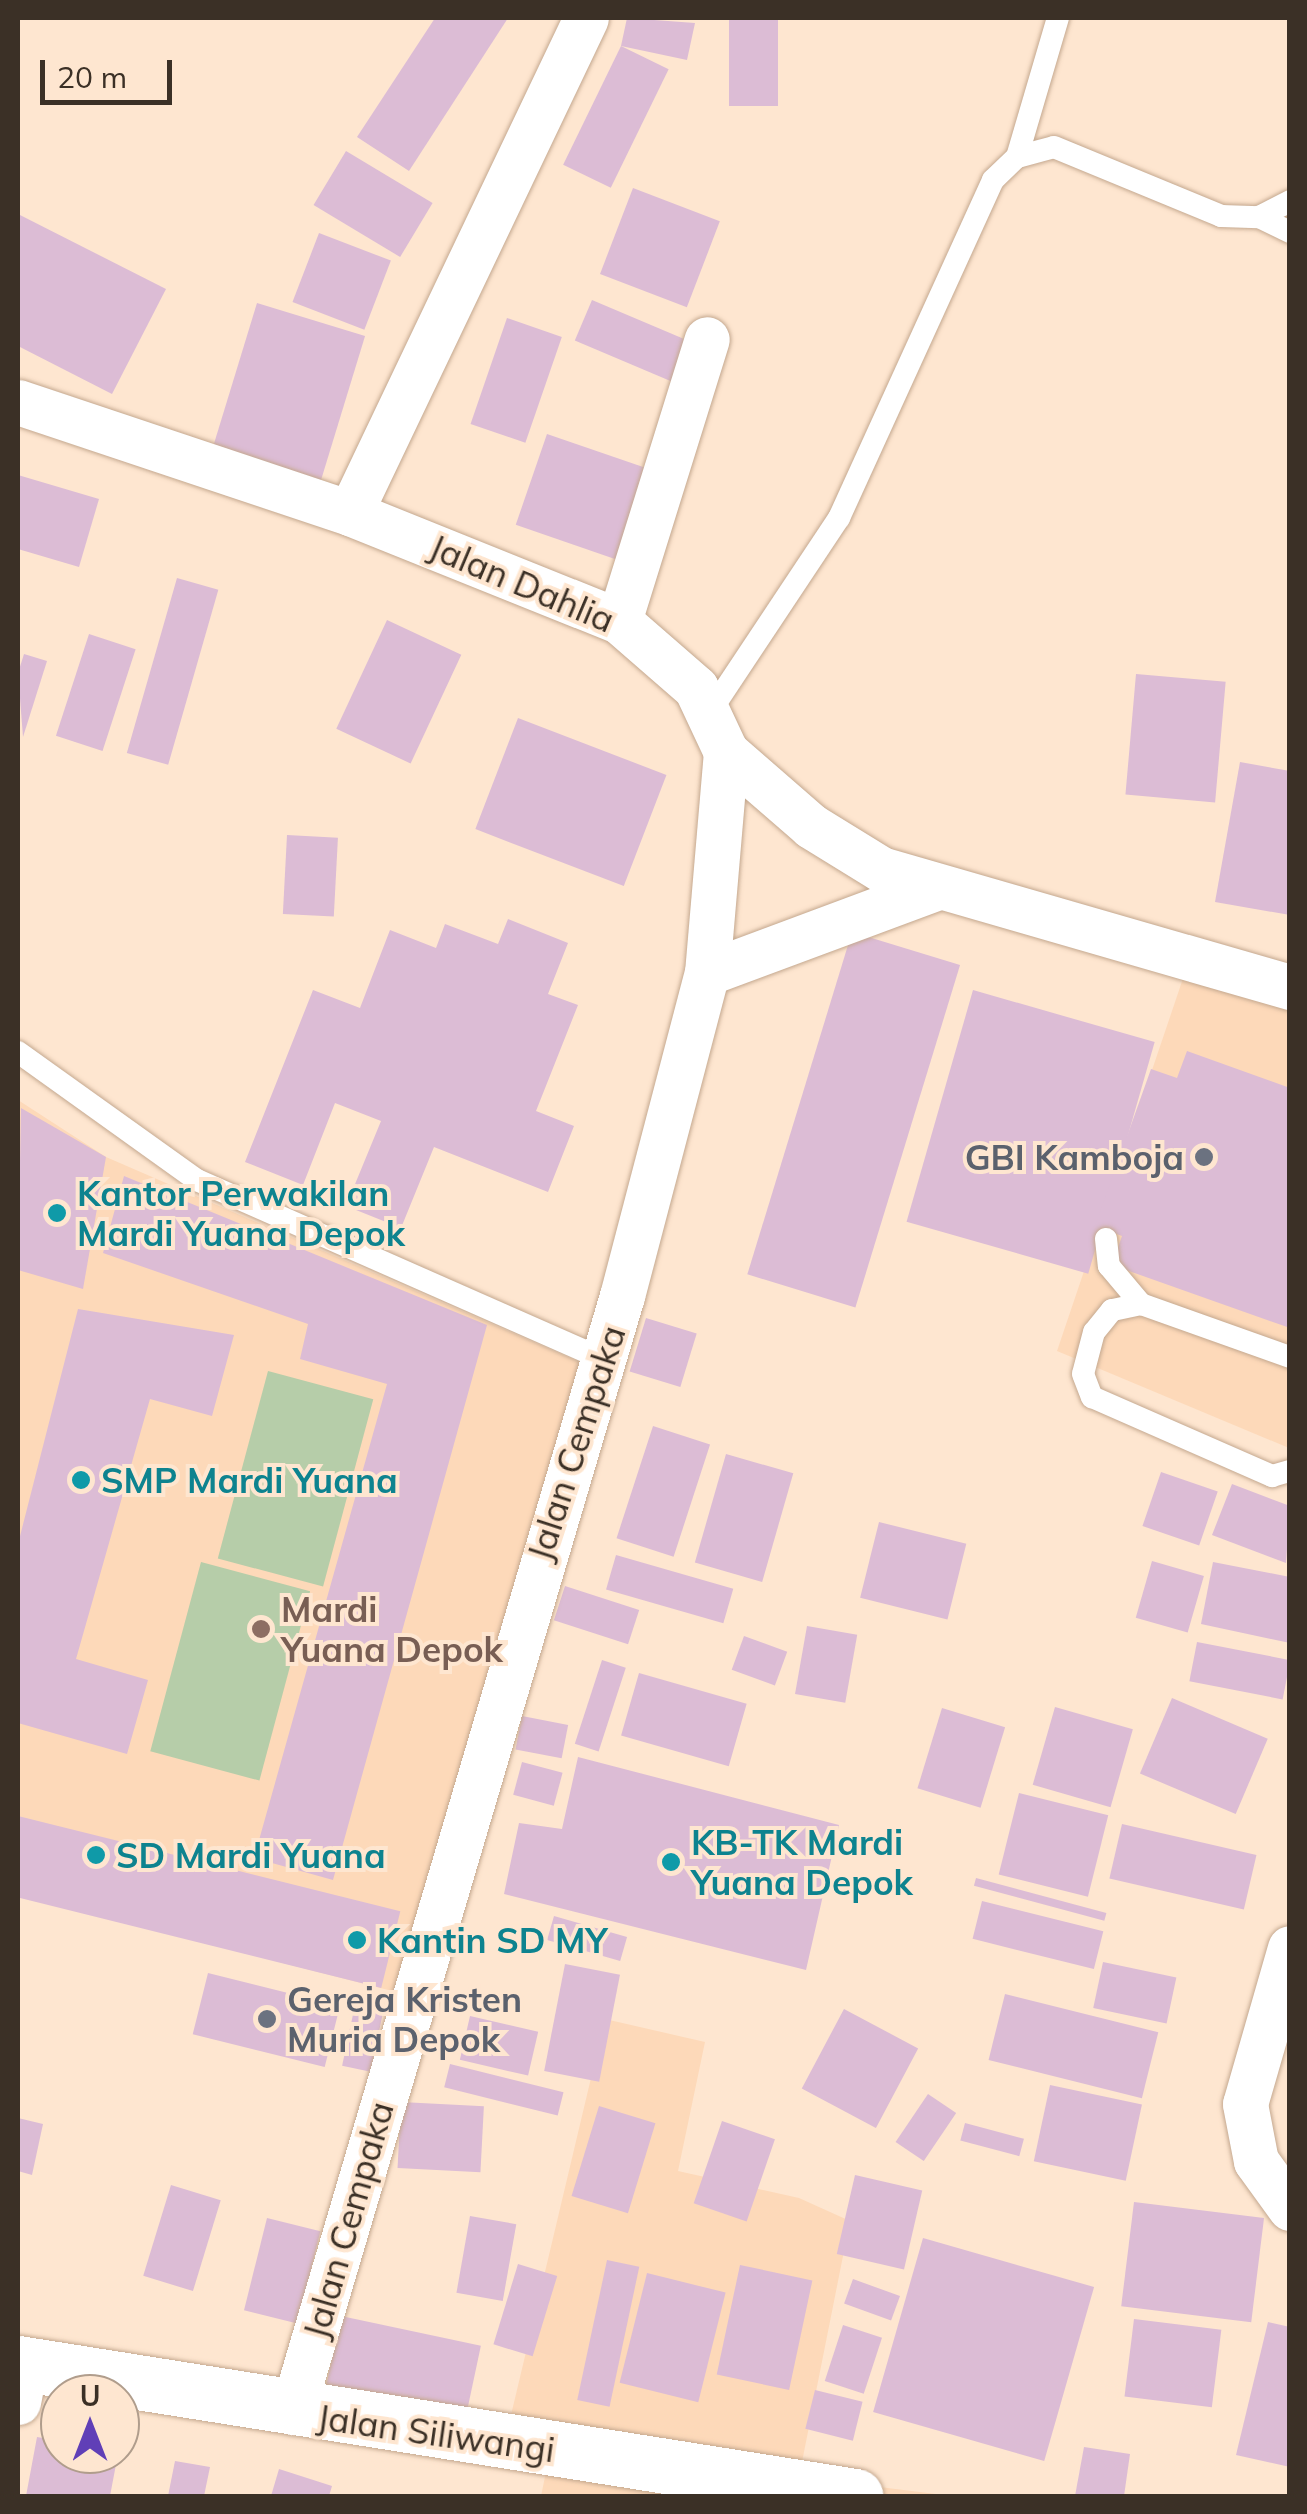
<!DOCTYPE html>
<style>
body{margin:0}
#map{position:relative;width:1307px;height:2514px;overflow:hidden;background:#fee6d0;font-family:Mulish,sans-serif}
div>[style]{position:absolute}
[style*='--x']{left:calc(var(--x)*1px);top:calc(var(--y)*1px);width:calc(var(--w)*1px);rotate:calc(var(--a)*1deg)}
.built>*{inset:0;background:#fdd9b9}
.green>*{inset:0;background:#b6cda9;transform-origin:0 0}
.building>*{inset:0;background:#dcbcd5;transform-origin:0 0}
.roads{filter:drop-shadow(0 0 2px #c4a88f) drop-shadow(0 0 2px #c4a88f)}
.lane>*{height:22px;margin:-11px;padding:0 11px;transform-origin:11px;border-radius:11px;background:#fff}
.street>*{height:45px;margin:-22.5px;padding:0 22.5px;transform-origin:22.5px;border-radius:22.5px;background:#fff}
.secondary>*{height:55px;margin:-27.5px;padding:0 27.5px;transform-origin:27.5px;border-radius:27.5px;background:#fff}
.dots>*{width:28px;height:28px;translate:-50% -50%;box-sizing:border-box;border:5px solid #fee6d0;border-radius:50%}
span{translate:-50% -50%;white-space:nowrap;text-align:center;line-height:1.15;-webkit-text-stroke:8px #fee6d0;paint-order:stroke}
.street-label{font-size:35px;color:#3b3026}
.worship-label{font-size:35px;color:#5b616d;font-weight:700}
.right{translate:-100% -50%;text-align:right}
.left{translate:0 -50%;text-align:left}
.culture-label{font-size:35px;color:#0d838f;font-weight:700}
.education-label{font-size:35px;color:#785e54;font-weight:700}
.frame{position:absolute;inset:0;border:20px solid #3b3026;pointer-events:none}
.north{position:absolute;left:40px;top:2374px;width:100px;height:100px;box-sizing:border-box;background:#fee6d0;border:2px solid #b09d8c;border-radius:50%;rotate:0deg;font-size:28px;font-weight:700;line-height:40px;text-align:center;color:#3b3026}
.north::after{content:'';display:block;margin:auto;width:35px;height:45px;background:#603fb7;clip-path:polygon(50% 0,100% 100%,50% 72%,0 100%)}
.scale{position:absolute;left:40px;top:60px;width:132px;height:45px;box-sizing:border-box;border:5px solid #3b3026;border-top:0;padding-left:12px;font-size:30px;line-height:35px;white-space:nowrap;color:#3b3026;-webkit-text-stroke:8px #fee6d0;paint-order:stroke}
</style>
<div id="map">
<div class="built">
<i style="clip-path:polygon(1196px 940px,1289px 972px,1289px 1448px,1057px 1351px)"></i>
<i style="clip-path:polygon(18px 1100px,106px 1157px,584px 1364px,396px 1992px,18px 1895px)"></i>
<i style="clip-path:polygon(605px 2019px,705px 2042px,678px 2171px,799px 2198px,850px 2221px,799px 2477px,952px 2496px,541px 2496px,551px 2448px,507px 2432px)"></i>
</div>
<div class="green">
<i style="left:268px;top:1371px;width:109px;height:194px;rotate:15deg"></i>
<i style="left:201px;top:1562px;width:113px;height:196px;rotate:15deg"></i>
</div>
<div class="building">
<i style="clip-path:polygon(435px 18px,508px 18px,409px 171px,357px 137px)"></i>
<i style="clip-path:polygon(627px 18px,695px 23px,687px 60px,621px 46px)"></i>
<i style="left:729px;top:18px;width:49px;height:88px"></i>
<i style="left:621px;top:46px;width:53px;height:132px;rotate:26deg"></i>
<i style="left:346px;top:151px;width:101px;height:63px;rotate:31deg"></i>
<i style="left:633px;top:188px;width:93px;height:92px;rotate:21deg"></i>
<i style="clip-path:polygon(18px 214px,166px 289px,112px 394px,18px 346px)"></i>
<i style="left:319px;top:233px;width:77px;height:74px;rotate:21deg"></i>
<i style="left:592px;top:300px;width:118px;height:44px;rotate:23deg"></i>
<i style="left:257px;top:303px;width:113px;height:155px;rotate:17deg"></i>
<i style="left:507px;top:318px;width:58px;height:112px;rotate:19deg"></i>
<i style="left:547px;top:434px;width:114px;height:96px;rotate:19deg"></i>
<i style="clip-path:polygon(18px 475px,99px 499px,79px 567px,18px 549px)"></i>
<i style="left:177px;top:578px;width:43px;height:182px;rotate:16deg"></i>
<i style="left:387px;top:620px;width:82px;height:120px;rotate:25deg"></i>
<i style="left:89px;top:634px;width:49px;height:107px;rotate:18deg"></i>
<i style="clip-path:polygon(24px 654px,47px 661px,23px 737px,18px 673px)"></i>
<i style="left:1136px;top:674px;width:90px;height:121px;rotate:5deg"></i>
<i style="left:518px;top:718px;width:159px;height:119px;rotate:21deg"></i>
<i style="clip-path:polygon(1240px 762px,1290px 771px,1290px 915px,1215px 902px)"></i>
<i style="left:287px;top:835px;width:51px;height:79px;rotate:3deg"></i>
<i style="clip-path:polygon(508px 919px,568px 943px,548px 994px,578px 1005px,536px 1111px,574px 1126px,548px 1192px,434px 1147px,401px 1228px,346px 1206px,381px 1121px,335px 1103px,303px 1185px,245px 1162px,313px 990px,360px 1008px,390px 930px,436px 948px,445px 924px,498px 944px)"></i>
<i style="left:852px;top:932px;width:113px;height:358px;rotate:17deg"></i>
<i style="left:973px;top:990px;width:189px;height:241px;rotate:16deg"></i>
<i style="clip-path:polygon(1187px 1051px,1290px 1088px,1290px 1328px,1112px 1265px,1122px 1236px,1095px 1226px,1151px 1069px,1177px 1078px)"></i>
<i style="clip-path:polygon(21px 1108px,106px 1157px,83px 1289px,18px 1270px)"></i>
<i style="clip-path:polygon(124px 1176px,487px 1325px,333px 1880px,254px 1858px,387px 1384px,300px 1359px,308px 1324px,103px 1253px)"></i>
<i style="clip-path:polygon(78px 1309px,234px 1335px,212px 1416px,150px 1399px,76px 1659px,148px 1680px,127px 1754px,18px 1723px,18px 1544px)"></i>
<i style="left:646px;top:1318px;width:53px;height:56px;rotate:17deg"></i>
<i style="left:653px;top:1426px;width:60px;height:118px;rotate:18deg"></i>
<i style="left:726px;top:1454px;width:70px;height:113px;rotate:16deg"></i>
<i style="left:1161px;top:1472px;width:60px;height:57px;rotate:19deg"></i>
<i style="clip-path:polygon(1232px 1484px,1290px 1506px,1286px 1563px,1212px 1535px)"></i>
<i style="left:879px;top:1522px;width:90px;height:78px;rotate:14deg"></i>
<i style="left:616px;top:1555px;width:122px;height:36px;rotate:16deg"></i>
<i style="left:1152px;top:1561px;width:54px;height:59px;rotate:16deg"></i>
<i style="clip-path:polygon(1213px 1562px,1290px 1577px,1290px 1643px,1201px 1624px)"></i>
<i style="left:565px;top:1586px;width:78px;height:36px;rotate:18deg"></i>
<i style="left:807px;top:1626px;width:51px;height:69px;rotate:10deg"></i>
<i style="left:744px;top:1636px;width:46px;height:36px;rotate:20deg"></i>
<i style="left:1197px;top:1642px;width:95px;height:40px;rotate:11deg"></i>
<i style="left:602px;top:1660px;width:25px;height:88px;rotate:18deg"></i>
<i style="left:639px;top:1673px;width:112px;height:65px;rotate:16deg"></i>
<i style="left:1172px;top:1698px;width:104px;height:82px;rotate:23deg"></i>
<i style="left:1055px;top:1707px;width:81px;height:81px;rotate:16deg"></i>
<i style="left:942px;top:1708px;width:66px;height:84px;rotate:17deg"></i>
<i style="left:522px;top:1716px;width:47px;height:34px;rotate:11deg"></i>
<i style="clip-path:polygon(578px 1757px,839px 1825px,806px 1970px,504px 1894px,519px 1823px,562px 1829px)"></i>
<i style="left:522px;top:1762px;width:42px;height:34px;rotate:15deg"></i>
<i style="left:1019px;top:1793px;width:92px;height:84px;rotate:14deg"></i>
<i style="left:18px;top:1816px;width:394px;height:79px;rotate:14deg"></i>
<i style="left:1122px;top:1824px;width:138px;height:56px;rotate:13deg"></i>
<i style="left:976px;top:1878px;width:135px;height:8px;rotate:15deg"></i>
<i style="left:982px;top:1901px;width:125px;height:39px;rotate:14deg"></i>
<i style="left:554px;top:1916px;width:76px;height:25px;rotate:16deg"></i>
<i style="left:1103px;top:1962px;width:75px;height:47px;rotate:12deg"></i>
<i style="left:565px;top:1964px;width:56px;height:109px;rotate:11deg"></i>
<i style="left:208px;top:1973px;width:136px;height:63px;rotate:14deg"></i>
<i style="left:1005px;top:1994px;width:158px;height:68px;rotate:14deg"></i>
<i style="left:355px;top:2005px;width:29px;height:62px;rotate:12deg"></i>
<i style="left:844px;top:2009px;width:84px;height:90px;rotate:28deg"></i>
<i style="left:470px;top:2016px;width:70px;height:45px;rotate:13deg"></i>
<i style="left:450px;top:2064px;width:117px;height:24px;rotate:14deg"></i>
<i style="left:1050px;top:2085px;width:94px;height:78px;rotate:12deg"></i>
<i style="left:928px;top:2094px;width:34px;height:58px;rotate:34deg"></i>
<i style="left:401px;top:2102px;width:83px;height:66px;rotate:3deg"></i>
<i style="left:599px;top:2106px;width:59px;height:94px;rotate:17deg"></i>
<i style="clip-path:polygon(18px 2118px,43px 2124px,32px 2175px,18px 2171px)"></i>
<i style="left:722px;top:2121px;width:56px;height:87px;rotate:19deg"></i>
<i style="left:965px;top:2123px;width:61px;height:18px;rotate:15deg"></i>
<i style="left:855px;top:2175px;width:69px;height:81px;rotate:13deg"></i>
<i style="left:171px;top:2185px;width:52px;height:95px;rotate:17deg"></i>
<i style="left:1134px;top:2202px;width:131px;height:105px;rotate:7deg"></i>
<i style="left:470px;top:2216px;width:47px;height:78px;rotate:10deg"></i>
<i style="left:267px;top:2218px;width:55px;height:95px;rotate:14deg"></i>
<i style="left:923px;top:2238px;width:178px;height:181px;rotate:16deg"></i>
<i style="left:607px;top:2260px;width:33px;height:143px;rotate:12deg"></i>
<i style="left:518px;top:2264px;width:41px;height:84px;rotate:17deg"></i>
<i style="left:740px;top:2265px;width:74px;height:112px;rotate:12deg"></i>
<i style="left:647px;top:2273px;width:81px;height:113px;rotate:14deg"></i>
<i style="left:853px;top:2279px;width:50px;height:26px;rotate:20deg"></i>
<i style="left:341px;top:2316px;width:143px;height:81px;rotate:12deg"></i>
<i style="left:1134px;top:2319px;width:88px;height:78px;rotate:7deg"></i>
<i style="clip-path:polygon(1268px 2322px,1290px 2327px,1290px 2467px,1236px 2455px)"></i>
<i style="left:843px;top:2325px;width:41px;height:59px;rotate:18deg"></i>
<i style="left:815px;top:2390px;width:49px;height:40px;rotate:14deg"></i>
<i style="clip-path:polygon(37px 2437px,60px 2441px,60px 2454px,118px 2454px,110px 2496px,26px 2496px)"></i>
<i style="clip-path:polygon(1084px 2447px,1130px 2454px,1124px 2496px,1075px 2496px)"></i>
<i style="clip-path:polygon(175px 2461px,210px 2467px,204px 2496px,168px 2496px)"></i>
<i style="clip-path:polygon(279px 2469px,332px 2486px,329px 2496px,271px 2496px)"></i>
</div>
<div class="roads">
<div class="lane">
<i style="--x:1017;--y:157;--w:145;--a:-73.6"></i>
<i style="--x:1259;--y:217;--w:34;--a:26"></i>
<i style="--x:710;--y:712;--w:233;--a:-56.4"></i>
<i style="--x:839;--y:518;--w:371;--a:-65.5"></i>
<i style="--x:993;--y:180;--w:33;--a:-44"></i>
<i style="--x:1017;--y:157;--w:38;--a:-15"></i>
<i style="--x:1054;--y:147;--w:181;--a:22.4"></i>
<i style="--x:1221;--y:216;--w:38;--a:2"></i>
<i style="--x:1259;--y:217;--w:35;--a:-27"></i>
<i style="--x:18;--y:1052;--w:220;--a:35.6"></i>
<i style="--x:197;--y:1180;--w:444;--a:23.8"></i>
<i style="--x:1106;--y:1239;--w:27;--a:84"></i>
<i style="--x:1109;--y:1266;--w:50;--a:49.9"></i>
<i style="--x:1141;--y:1304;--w:158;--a:19.6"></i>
<i style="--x:1141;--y:1304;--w:30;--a:168"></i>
<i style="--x:1112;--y:1310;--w:28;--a:129"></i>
<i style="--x:1094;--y:1332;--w:43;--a:104.7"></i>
<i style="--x:1083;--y:1374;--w:25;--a:69"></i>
<i style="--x:1092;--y:1397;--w:197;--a:23.7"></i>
<i style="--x:1272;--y:1476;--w:19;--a:-16"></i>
</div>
<div class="street">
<i style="--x:18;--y:402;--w:350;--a:18.5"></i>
<i style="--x:350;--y:513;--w:290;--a:21.9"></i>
<i style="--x:619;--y:621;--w:102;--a:41"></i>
<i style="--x:696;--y:688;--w:71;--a:64.9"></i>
<i style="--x:726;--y:752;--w:113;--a:41"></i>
<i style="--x:811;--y:826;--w:82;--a:31.6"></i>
<i style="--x:881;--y:869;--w:426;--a:16.1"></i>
<i style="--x:350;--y:513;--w:548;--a:-64.51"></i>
<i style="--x:619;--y:621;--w:295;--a:-72.7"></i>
<i style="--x:707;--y:973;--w:244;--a:-20.4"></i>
<i style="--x:1290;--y:1948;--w:162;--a:106.1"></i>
<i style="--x:1245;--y:2104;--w:58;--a:79.1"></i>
<i style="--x:1256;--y:2161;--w:58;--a:54.1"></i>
<i style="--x:18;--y:2402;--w:38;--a:-79"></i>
<i style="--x:292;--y:2412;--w:1164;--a:-73.53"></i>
<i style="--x:622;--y:1296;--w:334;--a:-75.3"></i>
<i style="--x:707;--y:973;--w:222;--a:-85.1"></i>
</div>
<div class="secondary">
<i style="--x:18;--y:2363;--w:848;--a:9.03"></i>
</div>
</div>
<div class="dots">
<i style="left:1204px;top:1157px;background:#6b7280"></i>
<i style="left:57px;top:1213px;background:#0f9aa8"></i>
<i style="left:81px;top:1480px;background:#0f9aa8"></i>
<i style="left:261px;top:1629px;background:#8d6e63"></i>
<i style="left:96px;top:1855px;background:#0f9aa8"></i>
<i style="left:671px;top:1862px;background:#0f9aa8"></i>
<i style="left:357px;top:1940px;background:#0f9aa8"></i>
<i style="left:267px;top:2019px;background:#6b7280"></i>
</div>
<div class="street-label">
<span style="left:522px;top:583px;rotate:23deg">Jalan Dahlia</span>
<span style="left:576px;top:1443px;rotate:-72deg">Jalan Cempaka</span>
<span style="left:348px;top:2220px;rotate:-74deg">Jalan Cempaka</span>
<span style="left:436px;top:2433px;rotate:8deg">Jalan Siliwangi</span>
</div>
<div class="worship-label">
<span class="right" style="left:1184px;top:1157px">GBI Kamboja</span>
<span class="left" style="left:287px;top:2019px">Gereja Kristen<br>Muria Depok</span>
</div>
<div class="culture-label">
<span class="left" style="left:77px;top:1213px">Kantor Perwakilan<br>Mardi Yuana Depok</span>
<span class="left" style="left:101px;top:1480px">SMP Mardi Yuana</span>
<span class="left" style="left:691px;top:1862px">KB-TK Mardi<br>Yuana Depok</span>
<span class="left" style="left:116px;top:1855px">SD Mardi Yuana</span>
<span class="left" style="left:377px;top:1940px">Kantin SD MY</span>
</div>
<div class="education-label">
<span class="left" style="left:281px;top:1629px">Mardi<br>Yuana Depok</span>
</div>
<div class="frame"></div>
<div class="north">U</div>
<div class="scale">20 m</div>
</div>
